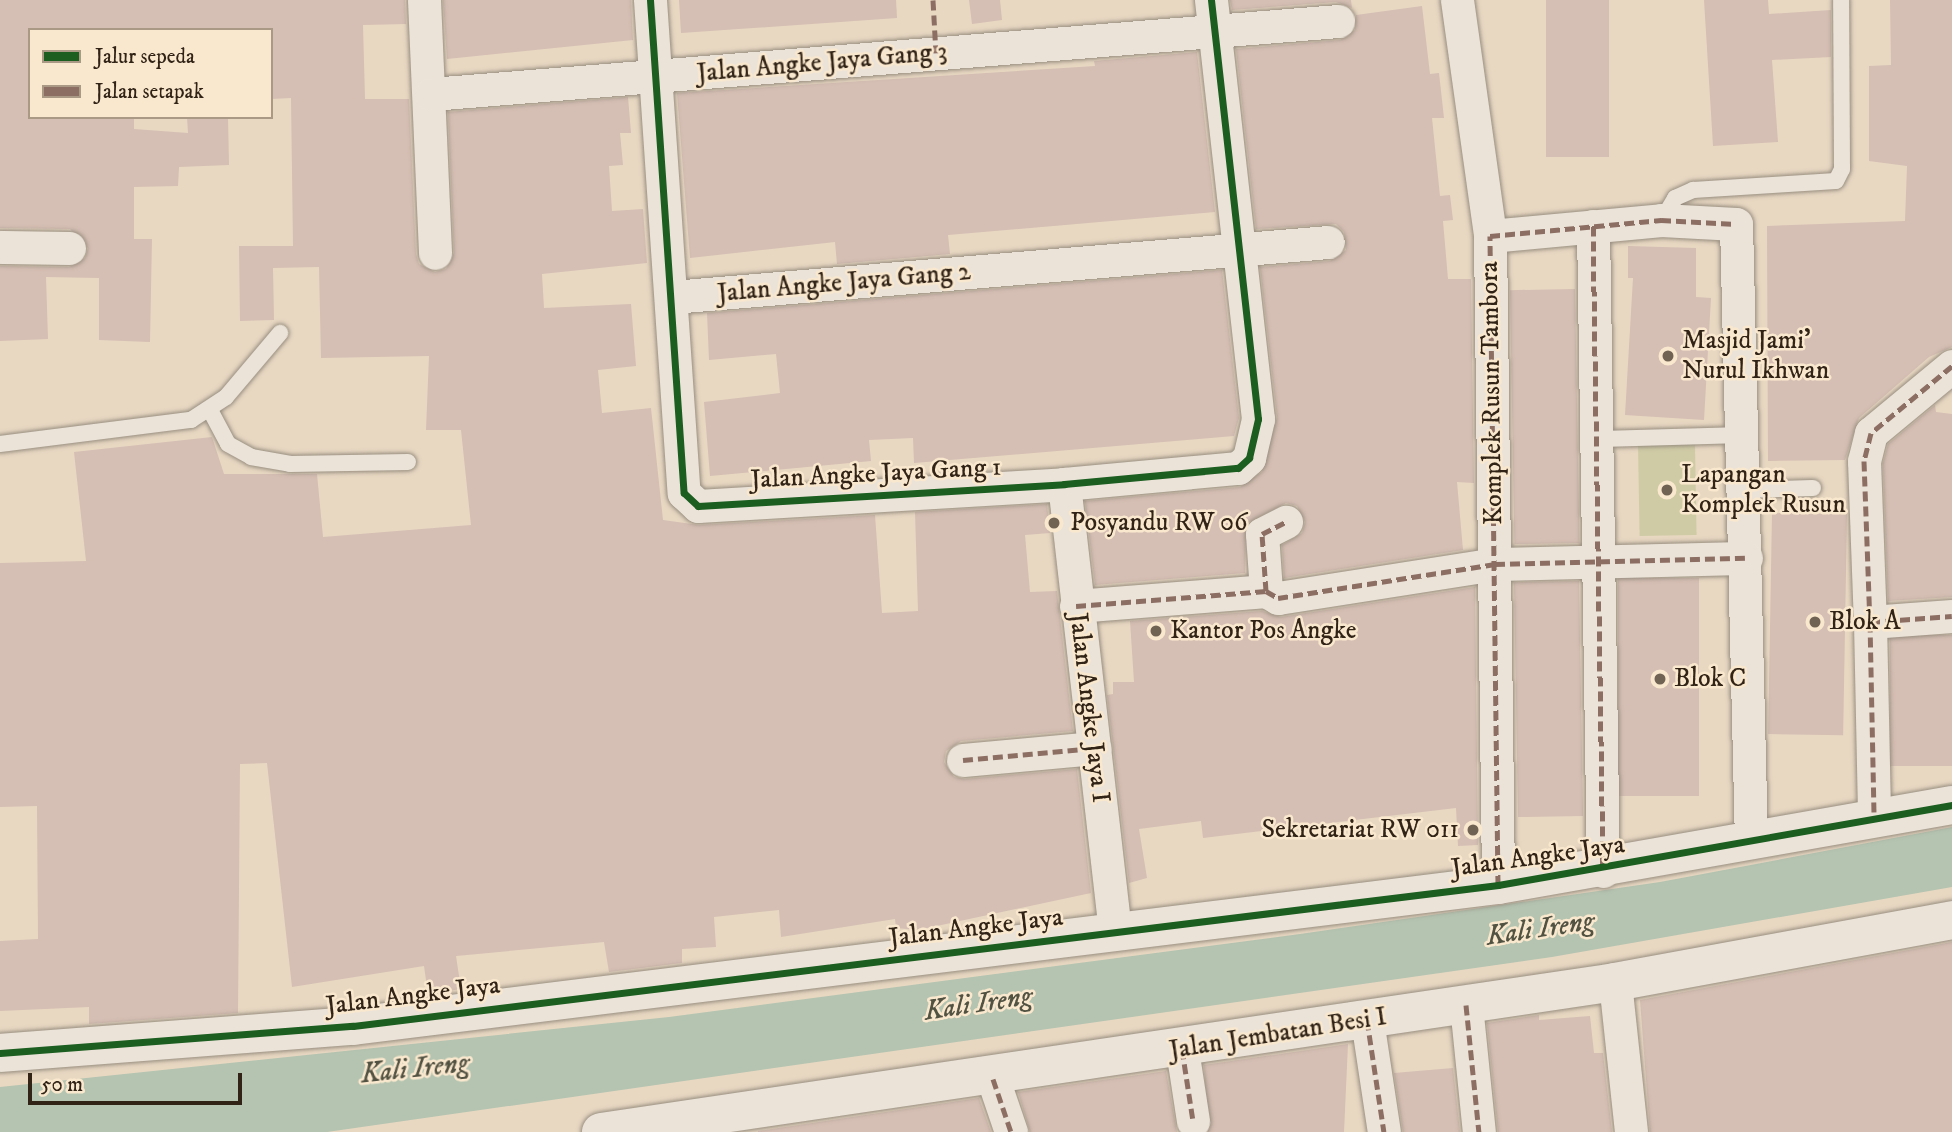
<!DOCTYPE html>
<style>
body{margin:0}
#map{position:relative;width:1952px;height:1132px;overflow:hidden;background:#e8d8c2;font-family:"IM FELL DW Pica",serif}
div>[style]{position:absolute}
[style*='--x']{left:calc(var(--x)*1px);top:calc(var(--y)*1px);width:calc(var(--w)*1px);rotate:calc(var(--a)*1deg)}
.green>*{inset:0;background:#cfcba5;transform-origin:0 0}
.water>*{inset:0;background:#b4c4b0}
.building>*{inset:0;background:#d5beb3;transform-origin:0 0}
.roads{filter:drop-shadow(0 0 2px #988e80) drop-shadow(0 0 2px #988e80)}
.service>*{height:16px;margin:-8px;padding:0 8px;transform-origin:8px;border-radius:8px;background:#ebe3d8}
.minor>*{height:33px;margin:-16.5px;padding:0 16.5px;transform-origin:16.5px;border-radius:16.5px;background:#ebe3d8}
.tertiary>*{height:38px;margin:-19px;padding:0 19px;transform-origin:19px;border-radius:19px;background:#ebe3d8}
.quiet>*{height:5px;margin-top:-2.5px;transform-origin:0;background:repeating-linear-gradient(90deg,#8d6e63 0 10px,transparent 0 15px)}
.cycleway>*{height:7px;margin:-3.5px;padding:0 3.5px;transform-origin:3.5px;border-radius:3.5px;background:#1b5e20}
.dots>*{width:19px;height:19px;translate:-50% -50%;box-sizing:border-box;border:4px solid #fae8ce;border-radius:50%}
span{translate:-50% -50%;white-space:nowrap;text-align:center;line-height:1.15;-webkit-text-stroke:5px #fae8ce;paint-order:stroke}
.street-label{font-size:26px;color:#312417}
.poi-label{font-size:26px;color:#312417}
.left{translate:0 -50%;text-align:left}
.right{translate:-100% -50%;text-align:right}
.water-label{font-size:28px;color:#525242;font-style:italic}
.legend{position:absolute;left:28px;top:28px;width:245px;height:91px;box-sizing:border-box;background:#fae8ce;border:2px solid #aa9a85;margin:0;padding:9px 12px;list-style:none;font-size:21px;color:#312417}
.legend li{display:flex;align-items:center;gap:14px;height:35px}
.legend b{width:35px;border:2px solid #aa9a85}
.scale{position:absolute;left:28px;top:1073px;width:214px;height:32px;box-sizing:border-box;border:4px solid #312417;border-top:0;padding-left:9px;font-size:21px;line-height:24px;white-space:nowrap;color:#312417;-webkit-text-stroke:5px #fae8ce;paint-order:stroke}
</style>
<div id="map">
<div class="green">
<i style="left:1695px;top:444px;width:91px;height:57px;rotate:89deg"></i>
</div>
<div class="water">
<i style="clip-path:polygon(1952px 827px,1952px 887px,1552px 957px,327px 1132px,0 1132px,0 1087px,669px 1017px,1300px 934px,1660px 882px)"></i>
</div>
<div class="building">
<i style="clip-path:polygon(0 0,405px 0,406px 24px,363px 25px,365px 99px,409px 99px,416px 254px,419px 264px,435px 272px,446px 269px,454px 253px,448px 112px,628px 97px,631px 133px,620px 133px,623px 165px,609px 166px,612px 211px,643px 209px,647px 263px,542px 274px,544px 308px,631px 304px,636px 366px,598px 370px,602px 413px,651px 408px,663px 520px,699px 525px,875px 515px,882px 613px,918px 611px,915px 512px,1047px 504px,1050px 533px,1025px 535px,1030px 592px,1057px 591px,1073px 731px,961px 741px,946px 751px,944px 762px,954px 777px,965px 779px,1077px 769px,1091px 893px,918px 930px,896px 928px,895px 919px,781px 937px,779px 910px,714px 917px,716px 947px,682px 949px,682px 963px,609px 972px,604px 942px,456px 956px,461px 989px,428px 994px,424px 966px,292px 987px,267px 763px,240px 764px,238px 1013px,89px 1024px,89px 1007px,0 1011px,0 941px,38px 939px,37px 806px,0 807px,0 563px,86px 561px,74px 452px,212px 437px,224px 474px,317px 474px,323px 537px,471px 525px,461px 430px,426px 430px,429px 356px,321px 358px,319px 267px,273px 268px,274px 320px,240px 321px,239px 246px,293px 246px,291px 98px,271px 99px,271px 30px,30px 30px,28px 117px,134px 117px,134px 129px,188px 133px,187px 117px,228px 117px,229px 165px,179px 167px,178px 186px,134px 187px,134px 239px,152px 239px,150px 342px,99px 340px,99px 278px,46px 277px,48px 339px,0 341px,0 266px,69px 267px,85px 258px,88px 248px,70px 229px,0 228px)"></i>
<i style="clip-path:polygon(443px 0,631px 0,633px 40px,447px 59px)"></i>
<i style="clip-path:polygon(679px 0,896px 0,897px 18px,681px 33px)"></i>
<i style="clip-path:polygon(969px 0,1000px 0,1002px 20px,972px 24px)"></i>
<i style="clip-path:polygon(1230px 0,1351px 0,1352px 8px,1336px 2px,1232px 10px)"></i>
<i style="left:1546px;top:0;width:63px;height:157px"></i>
<i style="clip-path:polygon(1704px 0,1768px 0,1769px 14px,1831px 10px,1831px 57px,1772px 60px,1778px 142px,1713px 146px)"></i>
<i style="clip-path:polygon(1890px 0,1952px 0,1952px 347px,1929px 357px,1859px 418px,1845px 460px,1768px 461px,1767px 226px,1905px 221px,1907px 166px,1869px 161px,1869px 66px,1891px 65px)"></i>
<i style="clip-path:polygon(1422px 6px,1430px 74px,1439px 73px,1444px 118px,1432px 118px,1440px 196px,1450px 195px,1453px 220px,1443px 221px,1448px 279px,1471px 279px,1474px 483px,1457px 482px,1463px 550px,1284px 578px,1282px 545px,1302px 533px,1305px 522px,1297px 506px,1286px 503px,1246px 524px,1245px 573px,1095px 585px,1085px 501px,1240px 487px,1262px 472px,1277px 417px,1260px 267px,1330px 261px,1346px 250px,1344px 232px,1336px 224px,1256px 229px,1236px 49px,1340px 40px,1355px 30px,1356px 15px)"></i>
<i style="clip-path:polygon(1197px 52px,1215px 212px,948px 235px,950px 254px,837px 264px,835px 242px,690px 258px,677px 93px,1095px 66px,1094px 61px)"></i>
<i style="clip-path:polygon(1628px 246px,1696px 248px,1696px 297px,1711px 298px,1704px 420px,1625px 415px,1633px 278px,1628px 278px)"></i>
<i style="clip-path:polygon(1222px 270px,1239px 418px,1234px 436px,914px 463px,913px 438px,869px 440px,871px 461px,710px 476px,704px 402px,780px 393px,776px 354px,709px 360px,707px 313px)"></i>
<i style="left:1575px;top:289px;width:254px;height:65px;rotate:89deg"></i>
<i style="clip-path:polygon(1935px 405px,1936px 412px,1952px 414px,1952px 597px,1888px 601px,1883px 463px,1888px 444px)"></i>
<i style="left:1772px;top:513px;width:75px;height:221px;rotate:1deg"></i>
<i style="left:1699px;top:578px;width:218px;height:81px;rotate:90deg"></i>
<i style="left:1579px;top:581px;width:235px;height:65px;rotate:89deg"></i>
<i style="clip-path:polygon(1475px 587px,1478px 845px,1458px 846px,1456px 808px,1203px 838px,1201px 821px,1139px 829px,1147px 878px,1129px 883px,1107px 695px,1113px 694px,1113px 682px,1134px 682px,1130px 621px,1262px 611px,1281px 617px)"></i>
<i style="left:1952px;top:635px;width:131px;height:62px;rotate:90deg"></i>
<i style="clip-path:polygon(1952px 942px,1952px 1132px,1650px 1132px,1640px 1000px)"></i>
<i style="clip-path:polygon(1539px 1015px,1539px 1020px,1590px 1016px,1594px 1053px,1603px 1053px,1612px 1132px,1498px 1132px,1487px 1023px)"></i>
<i style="clip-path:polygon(1348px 1044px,1344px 1132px,1208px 1132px,1204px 1065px)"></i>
<i style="clip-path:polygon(1453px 1068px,1460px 1132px,1403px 1132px,1394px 1073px)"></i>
<i style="clip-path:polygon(1166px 1071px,1177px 1132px,1030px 1132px,1018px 1092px)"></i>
<i style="clip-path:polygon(979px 1098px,991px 1132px,758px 1132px,758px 1131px)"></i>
</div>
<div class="roads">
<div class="service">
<i style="--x:1662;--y:220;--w:26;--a:-59"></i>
<i style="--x:1675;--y:198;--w:20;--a:-24"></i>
<i style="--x:1693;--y:190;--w:143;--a:-3.6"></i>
<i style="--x:1836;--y:181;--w:13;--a:-63"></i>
<i style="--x:1842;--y:169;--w:169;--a:-90.3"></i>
<i style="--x:210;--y:410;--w:38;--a:62"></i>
<i style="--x:228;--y:444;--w:26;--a:29"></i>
<i style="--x:251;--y:457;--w:40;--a:10"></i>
<i style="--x:290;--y:464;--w:118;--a:-1"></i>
<i style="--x:1600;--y:439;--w:144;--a:-1.6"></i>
<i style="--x:0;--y:444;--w:193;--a:-7.2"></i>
<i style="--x:191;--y:420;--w:42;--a:-33.3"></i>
<i style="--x:226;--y:397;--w:84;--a:-49.8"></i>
<i style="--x:1745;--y:490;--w:68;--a:-1.7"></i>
</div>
<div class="minor">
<i style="--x:424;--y:0;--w:253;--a:87.5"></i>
<i style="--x:650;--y:0;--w:494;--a:86.1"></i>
<i style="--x:684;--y:493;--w:19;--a:43"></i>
<i style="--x:698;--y:506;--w:367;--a:-3.4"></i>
<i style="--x:1064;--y:484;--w:175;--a:-5.3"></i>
<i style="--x:1238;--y:468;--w:15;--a:-42"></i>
<i style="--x:1249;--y:458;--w:40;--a:-77"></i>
<i style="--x:1258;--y:419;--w:422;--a:-96.4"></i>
<i style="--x:1457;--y:0;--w:238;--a:82"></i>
<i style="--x:1490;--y:236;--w:649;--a:89.29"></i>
<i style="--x:431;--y:94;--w:910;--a:-4.6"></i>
<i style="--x:1736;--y:224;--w:617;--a:88.61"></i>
<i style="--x:1593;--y:226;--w:645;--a:89.11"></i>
<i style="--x:1490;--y:236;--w:172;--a:-5.3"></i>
<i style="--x:1661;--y:220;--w:75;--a:3.1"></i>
<i style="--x:0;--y:247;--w:69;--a:0.8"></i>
<i style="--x:672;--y:297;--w:658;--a:-4.79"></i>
<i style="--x:1952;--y:366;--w:105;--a:140.4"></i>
<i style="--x:1871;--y:433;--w:29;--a:104"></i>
<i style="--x:1864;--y:461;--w:161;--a:87.9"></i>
<i style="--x:1870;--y:622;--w:82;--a:-4.2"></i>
<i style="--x:1064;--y:484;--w:452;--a:83.5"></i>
<i style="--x:1266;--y:591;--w:57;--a:-94"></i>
<i style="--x:1262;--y:534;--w:27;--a:-27"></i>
<i style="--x:1076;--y:606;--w:191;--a:-4.5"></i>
<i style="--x:1266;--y:591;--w:14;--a:30"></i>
<i style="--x:1278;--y:598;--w:220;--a:-8.9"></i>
<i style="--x:1495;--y:564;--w:251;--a:-1.4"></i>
<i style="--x:1870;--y:622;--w:196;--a:88.8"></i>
<i style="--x:963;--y:760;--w:132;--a:-5.2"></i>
<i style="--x:1615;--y:982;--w:151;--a:83.9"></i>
<i style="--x:1466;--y:1005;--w:128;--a:84.2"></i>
<i style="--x:1367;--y:1020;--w:113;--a:81.4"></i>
<i style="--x:1182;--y:1049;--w:73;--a:81.3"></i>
<i style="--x:993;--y:1079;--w:56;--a:71.2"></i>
</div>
<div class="tertiary">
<i style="--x:0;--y:1053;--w:354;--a:-4.4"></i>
<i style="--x:353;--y:1026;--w:1154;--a:-7.02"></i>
<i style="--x:1498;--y:885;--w:461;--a:-10"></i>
<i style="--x:601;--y:1132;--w:1025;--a:-8.41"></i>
<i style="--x:1615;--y:982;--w:343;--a:-10.4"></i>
</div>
</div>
<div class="quiet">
<i style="--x:933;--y:0;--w:53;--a:86.8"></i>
<i style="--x:1593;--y:226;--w:645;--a:89.11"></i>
<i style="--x:1952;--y:366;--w:105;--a:140.4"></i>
<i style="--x:1871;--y:433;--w:29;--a:104"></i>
<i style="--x:1864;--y:461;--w:161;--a:87.9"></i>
<i style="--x:1870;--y:622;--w:82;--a:-4.2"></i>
<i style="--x:1266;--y:591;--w:57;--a:-94"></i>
<i style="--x:1262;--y:534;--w:27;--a:-27"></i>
<i style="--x:1076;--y:606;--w:191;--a:-4.5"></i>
<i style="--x:1266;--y:591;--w:14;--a:30"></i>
<i style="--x:1278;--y:598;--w:220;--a:-8.9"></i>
<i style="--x:1495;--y:564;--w:251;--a:-1.4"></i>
<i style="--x:1870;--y:622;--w:196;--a:88.8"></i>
<i style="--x:963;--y:760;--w:132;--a:-5.2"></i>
<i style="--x:1498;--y:885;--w:649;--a:-90.71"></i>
<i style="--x:1490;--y:236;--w:172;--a:-5.3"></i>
<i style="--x:1661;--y:220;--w:75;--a:3.1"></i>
<i style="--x:1466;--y:1005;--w:128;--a:84.2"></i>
<i style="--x:1367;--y:1020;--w:113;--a:81.4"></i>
<i style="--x:1182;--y:1049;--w:73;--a:81.3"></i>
<i style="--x:993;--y:1079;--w:56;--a:71.2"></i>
</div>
<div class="cycleway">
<i style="--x:650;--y:0;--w:494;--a:86.1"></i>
<i style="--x:684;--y:493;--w:19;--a:43"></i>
<i style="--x:698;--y:506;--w:367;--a:-3.4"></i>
<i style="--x:1064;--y:484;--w:175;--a:-5.3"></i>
<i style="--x:1238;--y:468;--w:15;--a:-42"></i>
<i style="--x:1249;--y:458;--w:40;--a:-77"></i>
<i style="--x:1258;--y:419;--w:422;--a:-96.4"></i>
<i style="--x:0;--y:1053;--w:354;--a:-4.4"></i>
<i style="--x:353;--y:1026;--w:1154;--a:-7.02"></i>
<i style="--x:1498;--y:885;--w:461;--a:-10"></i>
</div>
<div class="dots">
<i style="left:1668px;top:356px;background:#716353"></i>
<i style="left:1667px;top:490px;background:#716353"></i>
<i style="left:1054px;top:523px;background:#716353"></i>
<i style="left:1815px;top:622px;background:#716353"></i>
<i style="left:1156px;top:631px;background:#716353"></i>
<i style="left:1660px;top:679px;background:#716353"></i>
<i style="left:1473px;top:830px;background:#716353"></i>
</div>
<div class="street-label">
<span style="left:822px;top:63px;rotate:-5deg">Jalan Angke Jaya Gang 3</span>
<span style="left:844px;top:283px;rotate:-5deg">Jalan Angke Jaya Gang 2</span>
<span style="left:1492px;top:393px;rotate:-91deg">Komplek Rusun Tambora</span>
<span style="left:876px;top:474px;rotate:-3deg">Jalan Angke Jaya Gang 1</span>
<span style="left:1089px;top:708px;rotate:83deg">Jalan Angke Jaya I</span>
<span style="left:1538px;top:857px;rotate:-8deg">Jalan Angke Jaya</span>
<span style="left:976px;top:928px;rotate:-7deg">Jalan Angke Jaya</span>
<span style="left:413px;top:996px;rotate:-7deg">Jalan Angke Jaya</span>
<span style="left:1278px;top:1034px;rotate:-9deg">Jalan Jembatan Besi I</span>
</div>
<div class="poi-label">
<span class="left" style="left:1682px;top:356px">Masjid Jami'<br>Nurul Ikhwan</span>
<span class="left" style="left:1681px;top:490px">Lapangan<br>Komplek Rusun</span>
<span class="left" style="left:1070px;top:523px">Posyandu RW 06</span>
<span class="left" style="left:1829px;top:622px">Blok A</span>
<span class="left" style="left:1170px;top:631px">Kantor Pos Angke</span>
<span class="left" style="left:1674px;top:679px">Blok C</span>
<span class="right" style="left:1459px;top:830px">Sekretariat RW 011</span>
</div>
<div class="water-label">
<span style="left:1540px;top:929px;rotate:-8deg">Kali Ireng</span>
<span style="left:978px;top:1004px;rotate:-8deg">Kali Ireng</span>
<span style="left:415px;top:1069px;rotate:-6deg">Kali Ireng</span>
</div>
<ul class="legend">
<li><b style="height:9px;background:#1b5e20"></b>Jalur sepeda</li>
<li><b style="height:9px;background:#8d6e63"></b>Jalan setapak</li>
</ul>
<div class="scale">50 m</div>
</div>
